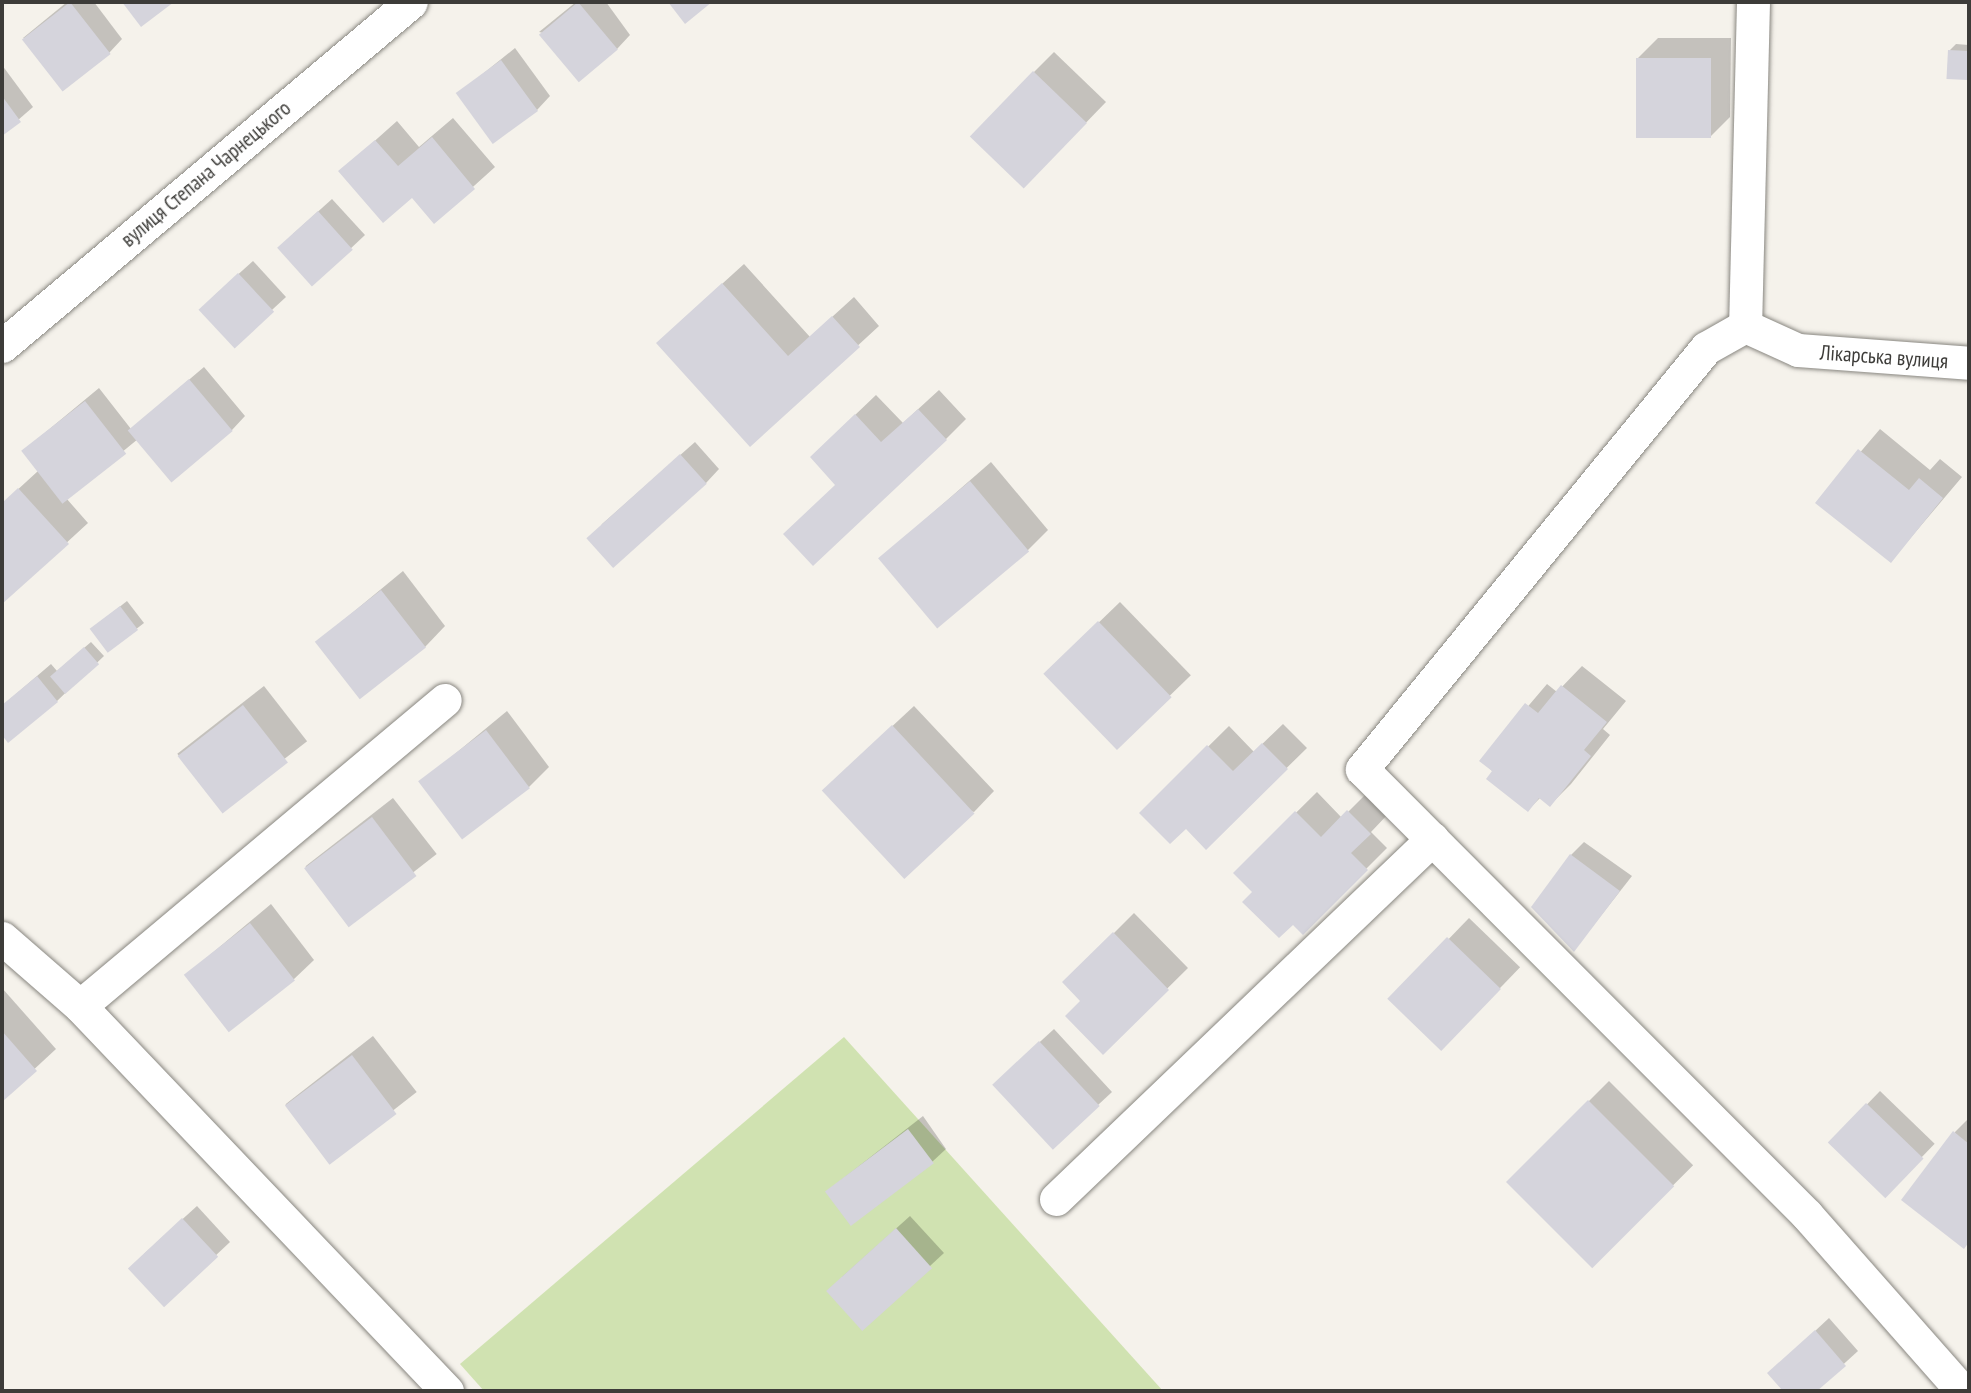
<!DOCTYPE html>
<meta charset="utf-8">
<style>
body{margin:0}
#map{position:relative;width:1971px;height:1393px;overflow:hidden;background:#f5f2eb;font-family:"PT Sans Narrow",sans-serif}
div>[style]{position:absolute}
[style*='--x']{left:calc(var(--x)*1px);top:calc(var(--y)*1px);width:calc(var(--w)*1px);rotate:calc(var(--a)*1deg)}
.green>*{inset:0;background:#d0e2b1}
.shadow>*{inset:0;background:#0003;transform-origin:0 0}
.building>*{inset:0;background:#d5d4dc;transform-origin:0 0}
.roads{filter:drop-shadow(0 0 2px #898781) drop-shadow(0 0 2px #898781)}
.minor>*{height:33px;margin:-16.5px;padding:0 16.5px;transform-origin:16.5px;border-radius:16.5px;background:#fff}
span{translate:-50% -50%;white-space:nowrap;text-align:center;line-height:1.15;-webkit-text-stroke:5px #fff;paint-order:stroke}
.street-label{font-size:21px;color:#3d3c39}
.frame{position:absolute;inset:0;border:4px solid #3d3c39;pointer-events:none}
</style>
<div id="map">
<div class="green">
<i style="clip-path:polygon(844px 1037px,1163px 1391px,484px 1391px,460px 1364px)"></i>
</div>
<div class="shadow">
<i style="clip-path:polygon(67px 2px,94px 2px,122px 39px,109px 53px,23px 38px)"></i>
<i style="clip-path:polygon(576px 2px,606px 2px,630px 35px,617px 49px,539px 32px)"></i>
<i style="clip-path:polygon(1658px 38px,1731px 38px,1730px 117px,1710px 137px,1638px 58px)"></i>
<i style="clip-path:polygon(1956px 44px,1969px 45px,1969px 78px,1948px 77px,1950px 50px)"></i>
<i style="clip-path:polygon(515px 48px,550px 96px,537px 110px,459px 93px)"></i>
<i style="clip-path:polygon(1054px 52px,1106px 102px,1044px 166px,1034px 72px)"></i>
<i style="clip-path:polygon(2px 65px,33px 107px,2px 134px)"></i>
<i style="clip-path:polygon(453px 118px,495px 167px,434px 222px,412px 196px,341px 171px,397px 121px,419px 147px)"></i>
<i style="clip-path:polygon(332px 199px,365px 235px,313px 284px,293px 234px)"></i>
<i style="clip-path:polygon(253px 261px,286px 297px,233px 346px,214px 296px)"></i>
<i style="clip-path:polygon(744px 264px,810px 337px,854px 297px,879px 326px,751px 444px,679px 323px)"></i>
<i style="clip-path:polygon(204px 367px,245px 416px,232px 430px,138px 439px,66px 498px,88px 523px,2px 602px,2px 504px,38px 471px,23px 451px,99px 388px,131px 429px)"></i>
<i style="clip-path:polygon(939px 390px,966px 419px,946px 439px,837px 484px,832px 437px,876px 395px,903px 423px)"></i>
<i style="clip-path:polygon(1880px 429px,1930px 470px,1940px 459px,1962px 477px,1891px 561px,1818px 502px)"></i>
<i style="clip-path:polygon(695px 442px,719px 469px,706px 483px,601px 525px)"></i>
<i style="clip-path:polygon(991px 462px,1048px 530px,1028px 550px,881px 558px)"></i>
<i style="clip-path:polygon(403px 571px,445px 626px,425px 647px,317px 642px)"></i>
<i style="clip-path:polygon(127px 601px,144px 623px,109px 650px,99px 623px)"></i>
<i style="left:1120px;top:602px;width:102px;height:103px;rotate:46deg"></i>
<i style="clip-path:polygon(91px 642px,104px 656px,57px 701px,2px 733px,2px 706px,51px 664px,57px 671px)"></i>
<i style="clip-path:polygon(1582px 666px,1626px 701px,1603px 729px,1610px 735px,1571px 784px,1550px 805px,1541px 797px,1528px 810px,1482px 760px,1547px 684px,1557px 692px)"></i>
<i style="left:264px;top:686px;width:70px;height:110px;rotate:52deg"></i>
<i style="clip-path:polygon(914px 706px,994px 791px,974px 812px,844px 771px)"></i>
<i style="clip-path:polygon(507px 711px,549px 767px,529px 787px,421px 782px)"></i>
<i style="clip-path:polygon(1283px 724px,1307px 748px,1206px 847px,1186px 826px,1141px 813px,1229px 726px,1254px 752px)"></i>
<i style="clip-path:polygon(1369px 791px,1390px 812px,1371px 832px,1387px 848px,1303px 932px,1235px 873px,1317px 792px,1342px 818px)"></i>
<i style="left:393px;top:798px;width:71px;height:111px;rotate:52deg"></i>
<i style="clip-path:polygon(1584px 842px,1632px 876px,1574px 950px,1571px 855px)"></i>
<i style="clip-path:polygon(271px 904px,314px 960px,293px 980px,186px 975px)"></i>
<i style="clip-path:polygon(1134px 913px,1188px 968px,1103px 1052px,1083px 1001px,1065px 982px)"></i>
<i style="left:1469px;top:918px;width:71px;height:114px;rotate:44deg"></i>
<i style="clip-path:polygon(2px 988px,56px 1049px,2px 1099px)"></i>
<i style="clip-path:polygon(1054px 1029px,1112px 1092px,1098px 1105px,1008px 1071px)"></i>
<i style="left:373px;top:1036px;width:71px;height:111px;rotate:52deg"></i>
<i style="left:1609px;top:1081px;width:119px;height:142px;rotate:45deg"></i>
<i style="left:1880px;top:1091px;width:76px;height:71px;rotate:44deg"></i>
<i style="clip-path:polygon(923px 1116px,946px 1149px,932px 1162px,827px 1191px)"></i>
<i style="clip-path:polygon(1969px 1118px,1969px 1241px,1964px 1247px,1955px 1132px)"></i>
<i style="clip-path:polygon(197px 1206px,230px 1242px,164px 1304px,144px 1254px)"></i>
<i style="clip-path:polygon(910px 1216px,944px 1253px,862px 1329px,842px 1277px)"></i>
<i style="clip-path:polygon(1829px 1318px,1858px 1351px,1814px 1391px,1786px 1391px,1770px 1373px)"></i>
</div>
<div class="building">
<i style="left:70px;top:2px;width:66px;height:61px;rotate:52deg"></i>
<i style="clip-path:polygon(122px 2px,174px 2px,141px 27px)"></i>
<i style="left:578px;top:2px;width:62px;height:51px;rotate:50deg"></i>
<i style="clip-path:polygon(668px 2px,712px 2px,685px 24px)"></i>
<i style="left:1948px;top:50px;width:21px;height:29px;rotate:3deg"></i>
<i style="left:1636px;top:58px;width:75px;height:80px"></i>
<i style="left:501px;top:60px;width:63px;height:56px;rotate:54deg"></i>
<i style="left:1033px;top:71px;width:75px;height:91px;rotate:44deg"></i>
<i style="clip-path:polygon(2px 96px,21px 122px,2px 136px)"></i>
<i style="clip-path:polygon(432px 137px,475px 189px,434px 224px,412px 198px,383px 223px,338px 171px,375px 140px,398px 166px)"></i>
<i style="left:318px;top:211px;width:52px;height:55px;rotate:48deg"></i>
<i style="left:238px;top:273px;width:53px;height:54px;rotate:47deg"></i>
<i style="clip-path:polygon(722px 283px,788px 356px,832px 316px,860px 347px,750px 447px,656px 343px)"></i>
<i style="left:189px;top:379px;width:68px;height:80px;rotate:50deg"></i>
<i style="left:85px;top:401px;width:67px;height:81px;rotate:52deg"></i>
<i style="clip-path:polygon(918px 409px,947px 440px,813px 566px,783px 534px,835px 485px,810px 457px,855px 414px,881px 442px)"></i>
<i style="clip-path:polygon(1858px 449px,1909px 490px,1919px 478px,1943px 498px,1891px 563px,1815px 503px)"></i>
<i style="left:680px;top:454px;width:40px;height:126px;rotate:48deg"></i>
<i style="left:970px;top:481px;width:92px;height:120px;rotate:50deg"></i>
<i style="clip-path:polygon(18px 488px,69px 544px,2px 604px,2px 503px)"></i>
<i style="left:381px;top:590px;width:73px;height:84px;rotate:52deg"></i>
<i style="left:120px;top:606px;width:30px;height:38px;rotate:53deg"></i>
<i style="left:1098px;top:621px;width:106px;height:76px;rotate:46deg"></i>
<i style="left:84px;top:647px;width:23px;height:45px;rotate:49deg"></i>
<i style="clip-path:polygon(37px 676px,58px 702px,8px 743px,2px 735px,2px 705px)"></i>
<i style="clip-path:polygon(1561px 685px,1607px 722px,1584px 750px,1591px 756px,1550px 807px,1539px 798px,1528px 812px,1486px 779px,1492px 771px,1479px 761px,1525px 703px,1538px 713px)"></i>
<i style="left:243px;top:705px;width:73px;height:83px;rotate:52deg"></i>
<i style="left:892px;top:725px;width:121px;height:96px;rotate:47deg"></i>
<i style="left:486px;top:730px;width:73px;height:85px;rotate:53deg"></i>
<i style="clip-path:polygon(1262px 743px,1288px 769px,1206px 850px,1186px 829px,1170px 844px,1139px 813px,1207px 745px,1233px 771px)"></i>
<i style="clip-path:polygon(1347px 810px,1371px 834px,1351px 853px,1368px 870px,1303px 935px,1293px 925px,1279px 938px,1242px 902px,1252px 892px,1233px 873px,1295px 811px,1321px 837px)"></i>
<i style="left:372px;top:817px;width:74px;height:85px;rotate:53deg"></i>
<i style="clip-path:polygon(1570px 854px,1620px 891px,1574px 952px,1531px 907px)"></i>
<i style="left:250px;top:923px;width:73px;height:84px;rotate:52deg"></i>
<i style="clip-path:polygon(1113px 932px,1169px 990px,1103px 1055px,1065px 1016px,1080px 1001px,1062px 982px)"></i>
<i style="left:1447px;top:937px;width:75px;height:86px;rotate:44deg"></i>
<i style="clip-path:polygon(2px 1031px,37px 1071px,2px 1102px)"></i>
<i style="left:1039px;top:1041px;width:89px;height:64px;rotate:47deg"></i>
<i style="left:352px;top:1055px;width:74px;height:84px;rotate:53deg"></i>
<i style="left:1588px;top:1100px;width:122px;height:116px;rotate:45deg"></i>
<i style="left:1866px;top:1103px;width:80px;height:55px;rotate:44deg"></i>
<i style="left:908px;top:1129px;width:43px;height:104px;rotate:53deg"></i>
<i style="clip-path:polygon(1953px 1131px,1969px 1144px,1969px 1242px,1964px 1249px,1901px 1200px)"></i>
<i style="left:182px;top:1218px;width:53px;height:74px;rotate:47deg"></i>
<i style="left:896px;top:1228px;width:54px;height:94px;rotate:48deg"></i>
<i style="clip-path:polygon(1815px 1330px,1846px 1366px,1817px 1391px,1783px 1391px,1767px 1373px)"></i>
</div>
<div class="roads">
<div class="minor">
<i style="--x:1753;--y:2;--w:324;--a:91.4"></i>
<i style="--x:1745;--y:326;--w:58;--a:24.4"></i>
<i style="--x:1798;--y:350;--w:171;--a:4.3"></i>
<i style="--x:1745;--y:326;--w:45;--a:150.6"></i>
<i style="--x:1706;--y:348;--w:544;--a:129.25"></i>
<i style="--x:1362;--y:769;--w:630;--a:45.06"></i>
<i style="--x:1807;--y:1215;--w:235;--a:48.6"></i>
<i style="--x:2;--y:346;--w:534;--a:-40.07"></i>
<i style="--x:2;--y:938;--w:103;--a:41.1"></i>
<i style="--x:80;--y:1006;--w:532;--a:46.37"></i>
<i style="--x:80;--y:1006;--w:476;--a:-40"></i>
<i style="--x:1056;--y:1199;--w:521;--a:-43.75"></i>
</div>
</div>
<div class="street-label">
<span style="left:206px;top:174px;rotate:-40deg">вулиця Степана Чарнецького</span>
<span style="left:1884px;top:357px;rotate:4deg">Лікарська вулиця</span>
</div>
<div class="frame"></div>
</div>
